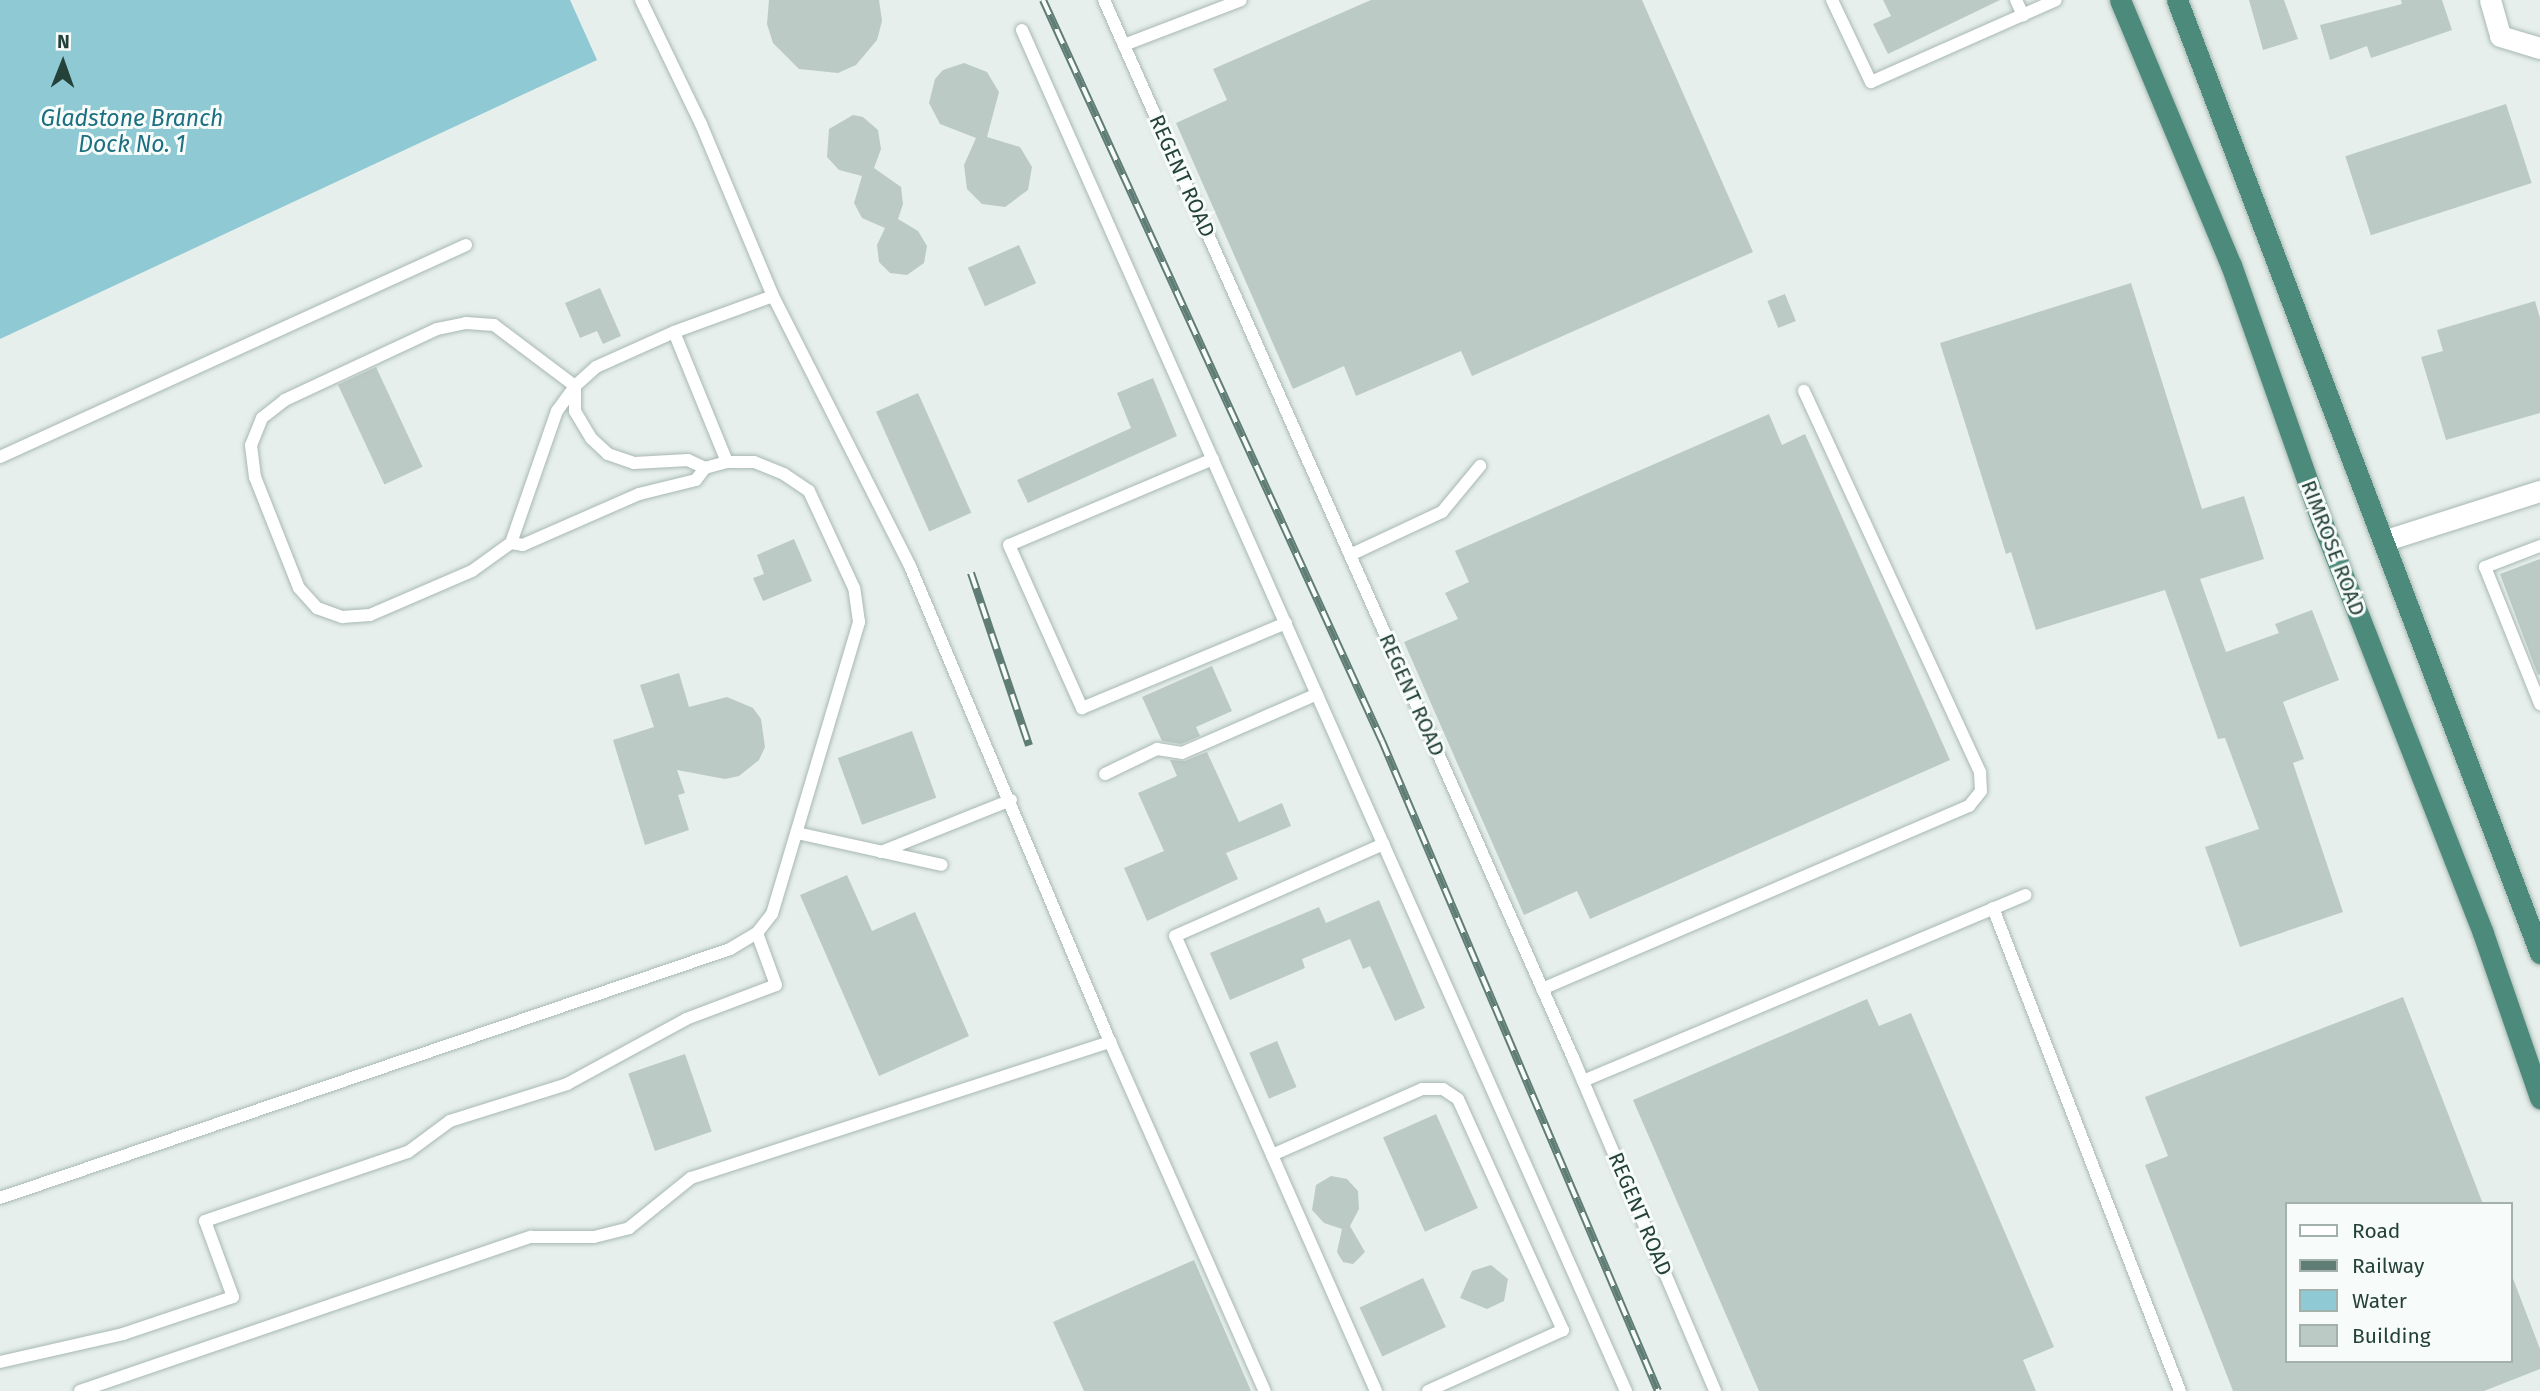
<!DOCTYPE html>
<style>
body{margin:0}
#map{position:relative;width:2540px;height:1391px;overflow:hidden;background:#e6efeb;font-family:"Fira Sans",sans-serif}
div>[style]{position:absolute}
[style*='--x']{left:calc(var(--x)*1px);top:calc(var(--y)*1px);width:calc(var(--w)*1px);rotate:calc(var(--a)*1deg)}
.water>*{inset:0;background:#8ec9d4}
.building>*{inset:0;background:#bbcac4;transform-origin:0 0}
.roads{filter:drop-shadow(0 0 2px #a8b8b2) drop-shadow(0 0 2px #a8b8b2)}
.service>*{height:12px;margin:-6px;padding:0 6px;transform-origin:6px;border-radius:6px;background:#fff}
.minor>*{height:21px;margin:-10.5px;padding:0 10.5px;transform-origin:10.5px;border-radius:10.5px;background:#fff}
.trunk>*{height:21px;margin:-10.5px;padding:0 10.5px;transform-origin:10.5px;border-radius:10.5px;background:#4c8a7c}
.rail>*{height:8px;margin-top:-4px;transform-origin:0;background:repeating-linear-gradient(90deg,#f7fbf9 0 16px,#5f7d75 0 32px);box-sizing:border-box;border-block:2px solid #5f7d75}
span{translate:-50% -50%;white-space:nowrap;text-align:center;line-height:1.15;-webkit-text-stroke:6px #f7fbf9;paint-order:stroke}
.street-label{font-size:21px;color:#24423a}
.water-label{font-size:23px;color:#1c6f80;font-style:italic}
.legend{position:absolute;left:2285px;top:1202px;width:228px;height:161px;box-sizing:border-box;background:#f7fbf9;border:2px solid #a3b1ad;margin:0;padding:9px 12px;list-style:none;font-size:21px;color:#24423a}
.legend li{display:flex;align-items:center;gap:14px;height:35px}
.legend b{width:35px;border:2px solid #a3b1ad}
.north{position:absolute;left:28px;top:28px;width:70px;height:70px;-webkit-text-stroke:5px #f7fbf9;paint-order:stroke;rotate:1deg;font-size:19px;font-weight:700;line-height:28px;text-align:center;color:#24423a}
.north::after{content:'';display:block;margin:auto;width:24px;height:32px;background:#24423a;clip-path:polygon(50% 0,100% 100%,50% 72%,0 100%)}
</style>
<div id="map">
<div class="water">
<i style="clip-path:polygon(0 0,570px 0,597px 60px,0 339px)"></i>
</div>
<div class="building">
<i style="clip-path:polygon(769px 0,879px 0,882px 21px,877px 40px,856px 65px,838px 73px,799px 69px,773px 43px,767px 24px)"></i>
<i style="clip-path:polygon(1371px 0,1642px 0,1753px 252px,1472px 376px,1461px 351px,1356px 396px,1344px 366px,1293px 389px,1176px 123px,1227px 100px,1213px 69px)"></i>
<i style="clip-path:polygon(1883px 0,2000px 0,1888px 54px,1873px 24px,1891px 16px)"></i>
<i style="clip-path:polygon(2249px 0,2284px 0,2298px 39px,2263px 50px)"></i>
<i style="clip-path:polygon(2401px 0,2442px 0,2452px 30px,2371px 58px,2367px 46px,2330px 60px,2320px 25px,2402px 4px)"></i>
<i style="clip-path:polygon(964px 63px,987px 72px,999px 92px,987px 137px,1020px 147px,1032px 167px,1028px 190px,1005px 207px,982px 204px,967px 189px,964px 165px,976px 138px,940px 124px,929px 103px,935px 79px,943px 70px)"></i>
<i style="left:2506px;top:104px;width:83px;height:169px;rotate:72deg"></i>
<i style="clip-path:polygon(853px 115px,863px 117px,878px 130px,881px 149px,874px 168px,901px 187px,903px 204px,898px 219px,918px 231px,927px 246px,924px 263px,907px 275px,890px 273px,879px 262px,877px 245px,885px 228px,862px 218px,854px 203px,862px 176px,839px 170px,827px 157px,829px 129px)"></i>
<i style="left:1019px;top:245px;width:42px;height:56px;rotate:66deg"></i>
<i style="clip-path:polygon(2131px 283px,2202px 509px,2244px 496px,2264px 559px,2200px 579px,2226px 652px,2279px 633px,2275px 624px,2312px 610px,2339px 680px,2283px 702px,2304px 759px,2293px 763px,2343px 912px,2240px 947px,2205px 847px,2259px 829px,2225px 738px,2218px 739px,2165px 590px,2036px 630px,2011px 552px,2006px 554px,1940px 343px)"></i>
<i style="clip-path:polygon(600px 288px,621px 336px,603px 344px,597px 331px,580px 338px,565px 303px)"></i>
<i style="left:1785px;top:294px;width:29px;height:19px;rotate:68deg"></i>
<i style="clip-path:polygon(2535px 301px,2540px 318px,2540px 413px,2446px 440px,2421px 357px,2443px 351px,2437px 330px)"></i>
<i style="left:376px;top:367px;width:110px;height:42px;rotate:65deg"></i>
<i style="clip-path:polygon(1153px 378px,1177px 436px,1028px 503px,1017px 480px,1131px 428px,1117px 393px)"></i>
<i style="left:918px;top:393px;width:131px;height:46px;rotate:66deg"></i>
<i style="clip-path:polygon(1769px 414px,1782px 445px,1805px 434px,1950px 760px,1590px 919px,1577px 891px,1524px 915px,1404px 642px,1458px 619px,1445px 593px,1469px 582px,1455px 551px)"></i>
<i style="clip-path:polygon(794px 539px,812px 581px,763px 601px,753px 578px,764px 574px,757px 555px)"></i>
<i style="clip-path:polygon(2540px 559px,2540px 674px,2538px 675px,2500px 574px)"></i>
<i style="clip-path:polygon(1212px 666px,1232px 711px,1196px 727px,1200px 736px,1181px 744px,1162px 741px,1142px 697px)"></i>
<i style="clip-path:polygon(679px 673px,689px 707px,727px 697px,753px 708px,761px 719px,765px 747px,759px 760px,739px 776px,725px 779px,677px 770px,685px 793px,678px 795px,689px 830px,645px 845px,613px 740px,654px 727px,640px 685px)"></i>
<i style="left:912px;top:731px;width:71px;height:79px;rotate:70deg"></i>
<i style="clip-path:polygon(1207px 752px,1239px 822px,1282px 803px,1291px 826px,1226px 853px,1238px 879px,1147px 921px,1124px 868px,1164px 851px,1138px 793px,1177px 776px,1170px 760px,1185px 761px)"></i>
<i style="clip-path:polygon(847px 875px,872px 931px,915px 912px,969px 1036px,879px 1076px,800px 895px)"></i>
<i style="clip-path:polygon(1379px 900px,1425px 1008px,1395px 1021px,1370px 966px,1363px 969px,1350px 939px,1302px 959px,1305px 968px,1230px 1000px,1210px 953px,1319px 907px,1326px 923px)"></i>
<i style="clip-path:polygon(2403px 997px,2483px 1204px,2286px 1204px,2286px 1361px,2510px 1361px,2512px 1276px,2540px 1349px,2540px 1369px,2484px 1391px,2233px 1391px,2145px 1165px,2168px 1156px,2145px 1097px)"></i>
<i style="clip-path:polygon(1867px 999px,1879px 1026px,1911px 1013px,2054px 1347px,2023px 1360px,2036px 1391px,1759px 1391px,1633px 1100px)"></i>
<i style="left:1277px;top:1041px;width:50px;height:30px;rotate:67deg"></i>
<i style="left:685px;top:1054px;width:82px;height:60px;rotate:71deg"></i>
<i style="left:1436px;top:1114px;width:103px;height:58px;rotate:66deg"></i>
<i style="clip-path:polygon(1331px 1176px,1347px 1179px,1358px 1191px,1359px 1209px,1350px 1226px,1365px 1252px,1353px 1264px,1343px 1262px,1337px 1252px,1342px 1229px,1324px 1223px,1312px 1210px,1316px 1185px)"></i>
<i style="clip-path:polygon(1194px 1260px,1251px 1391px,1084px 1391px,1053px 1322px)"></i>
<i style="clip-path:polygon(1491px 1265px,1508px 1279px,1504px 1301px,1487px 1309px,1460px 1298px,1472px 1271px)"></i>
<i style="left:1423px;top:1278px;width:54px;height:70px;rotate:65deg"></i>
</div>
<div class="roads">
<div class="service">
<i style="--x:641;--y:0;--w:138;--a:64.2"></i>
<i style="--x:701;--y:124;--w:186;--a:67.3"></i>
<i style="--x:773;--y:296;--w:303;--a:63.1"></i>
<i style="--x:910;--y:566;--w:516;--a:67.21"></i>
<i style="--x:1110;--y:1042;--w:382;--a:66.1"></i>
<i style="--x:1104;--y:0;--w:1160;--a:66.09"></i>
<i style="--x:1574;--y:1060;--w:360;--a:66.9"></i>
<i style="--x:1832;--y:0;--w:91;--a:64.6"></i>
<i style="--x:1871;--y:82;--w:202;--a:-23.9"></i>
<i style="--x:2016;--y:0;--w:17;--a:65"></i>
<i style="--x:1022;--y:30;--w:1489;--a:66.07"></i>
<i style="--x:1124;--y:45;--w:125;--a:-21"></i>
<i style="--x:674;--y:332;--w:140;--a:67.8"></i>
<i style="--x:0;--y:457;--w:512;--a:-24.46"></i>
<i style="--x:1213;--y:459;--w:221;--a:157.1"></i>
<i style="--x:1009;--y:545;--w:179;--a:65.9"></i>
<i style="--x:1082;--y:708;--w:221;--a:-22.6"></i>
<i style="--x:705;--y:468;--w:19;--a:-155"></i>
<i style="--x:688;--y:460;--w:54;--a:176.8"></i>
<i style="--x:634;--y:463;--w:28;--a:-161"></i>
<i style="--x:608;--y:454;--w:23;--a:-137"></i>
<i style="--x:591;--y:438;--w:31;--a:-121"></i>
<i style="--x:575;--y:411;--w:25;--a:-90"></i>
<i style="--x:575;--y:386;--w:101;--a:-143"></i>
<i style="--x:494;--y:325;--w:28;--a:-176"></i>
<i style="--x:466;--y:323;--w:30;--a:168"></i>
<i style="--x:437;--y:329;--w:168;--a:155"></i>
<i style="--x:285;--y:400;--w:29;--a:142"></i>
<i style="--x:262;--y:418;--w:29;--a:112"></i>
<i style="--x:251;--y:445;--w:32;--a:83"></i>
<i style="--x:255;--y:477;--w:119;--a:68.4"></i>
<i style="--x:299;--y:588;--w:27;--a:48"></i>
<i style="--x:317;--y:608;--w:27;--a:20"></i>
<i style="--x:342;--y:617;--w:28;--a:-4"></i>
<i style="--x:370;--y:615;--w:111;--a:-23.3"></i>
<i style="--x:472;--y:571;--w:48;--a:-35.7"></i>
<i style="--x:511;--y:543;--w:140;--a:-70.8"></i>
<i style="--x:557;--y:411;--w:31;--a:-54"></i>
<i style="--x:575;--y:386;--w:28;--a:-42"></i>
<i style="--x:596;--y:367;--w:85;--a:-24.2"></i>
<i style="--x:674;--y:332;--w:105;--a:-20"></i>
<i style="--x:2540;--y:546;--w:59;--a:159.1"></i>
<i style="--x:2485;--y:567;--w:148;--a:68.1"></i>
<i style="--x:1350;--y:555;--w:102;--a:-25.1"></i>
<i style="--x:1442;--y:512;--w:60;--a:-50.4"></i>
<i style="--x:1105;--y:774;--w:58;--a:-25.7"></i>
<i style="--x:1157;--y:749;--w:25;--a:9"></i>
<i style="--x:1182;--y:753;--w:147;--a:-23.6"></i>
<i style="--x:797;--y:833;--w:148;--a:12.4"></i>
<i style="--x:881;--y:852;--w:140;--a:-21.8"></i>
<i style="--x:1993;--y:908;--w:518;--a:68.84"></i>
<i style="--x:1542;--y:989;--w:465;--a:-23.2"></i>
<i style="--x:1969;--y:806;--w:19;--a:-51"></i>
<i style="--x:1981;--y:791;--w:19;--a:-93"></i>
<i style="--x:1980;--y:772;--w:420;--a:-114.8"></i>
<i style="--x:1583;--y:1081;--w:480;--a:-22.8"></i>
<i style="--x:1272;--y:1155;--w:164;--a:-23.7"></i>
<i style="--x:1422;--y:1089;--w:21;--a:0"></i>
<i style="--x:1443;--y:1089;--w:18;--a:34"></i>
<i style="--x:1458;--y:1099;--w:254;--a:65.6"></i>
<i style="--x:1563;--y:1330;--w:148;--a:155.7"></i>
<i style="--x:0;--y:1198;--w:771;--a:-18.83"></i>
<i style="--x:730;--y:949;--w:31;--a:-31"></i>
<i style="--x:757;--y:933;--w:24;--a:-52"></i>
<i style="--x:772;--y:914;--w:305;--a:-73.4"></i>
<i style="--x:859;--y:622;--w:34;--a:-98"></i>
<i style="--x:854;--y:588;--w:107;--a:-114.9"></i>
<i style="--x:809;--y:491;--w:30;--a:-146"></i>
<i style="--x:784;--y:474;--w:32;--a:-158"></i>
<i style="--x:754;--y:462;--w:27;--a:180"></i>
<i style="--x:727;--y:462;--w:23;--a:165"></i>
<i style="--x:705;--y:468;--w:15;--a:127"></i>
<i style="--x:696;--y:480;--w:59;--a:166.2"></i>
<i style="--x:639;--y:494;--w:127;--a:156.3"></i>
<i style="--x:523;--y:545;--w:12;--a:-171"></i>
<i style="--x:0;--y:1362;--w:126;--a:-12.8"></i>
<i style="--x:123;--y:1334;--w:116;--a:-18.6"></i>
<i style="--x:233;--y:1297;--w:81;--a:-110.2"></i>
<i style="--x:205;--y:1221;--w:214;--a:-18.8"></i>
<i style="--x:408;--y:1152;--w:52;--a:-36.4"></i>
<i style="--x:450;--y:1121;--w:123;--a:-17.5"></i>
<i style="--x:567;--y:1084;--w:136;--a:-28.6"></i>
<i style="--x:686;--y:1019;--w:96;--a:-20.7"></i>
<i style="--x:776;--y:985;--w:55;--a:-110.1"></i>
<i style="--x:80;--y:1391;--w:477;--a:-18.9"></i>
<i style="--x:531;--y:1237;--w:63;--a:0"></i>
<i style="--x:594;--y:1237;--w:36;--a:-14"></i>
<i style="--x:629;--y:1228;--w:80;--a:-38.9"></i>
<i style="--x:691;--y:1178;--w:441;--a:-18"></i>
<i style="--x:1376;--y:1391;--w:497;--a:-113.8"></i>
<i style="--x:1175;--y:936;--w:228;--a:-23.8"></i>
</div>
<div class="minor">
<i style="--x:2490;--y:0;--w:37;--a:74"></i>
<i style="--x:2500;--y:36;--w:42;--a:16.7"></i>
<i style="--x:2386;--y:540;--w:162;--a:-17.7"></i>
</div>
<div class="trunk">
<i style="--x:2120;--y:0;--w:287;--a:67.3"></i>
<i style="--x:2231;--y:265;--w:273;--a:70.5"></i>
<i style="--x:2322;--y:522;--w:441;--a:68.6"></i>
<i style="--x:2483;--y:933;--w:175;--a:70.9"></i>
<i style="--x:2177;--y:0;--w:1020;--a:69.15"></i>
</div>
</div>
<div class="rail">
<i style="--x:1043;--y:0;--w:815;--a:65.42"></i>
<i style="--x:1382;--y:741;--w:706;--a:66.99"></i>
<i style="--x:971;--y:573;--w:182;--a:71.4"></i>
</div>
<div class="street-label">
<span style="left:1182px;top:176px;rotate:66deg">REGENT ROAD</span>
<span style="left:2333px;top:548px;rotate:69deg">RIMROSE ROAD</span>
<span style="left:1412px;top:695px;rotate:66deg">REGENT ROAD</span>
<span style="left:1640px;top:1214px;rotate:67deg">REGENT ROAD</span>
</div>
<div class="water-label">
<span style="left:132px;top:131px">Gladstone Branch<br>Dock No. 1</span>
</div>
<ul class="legend">
<li><b style="height:9px;background:#fff"></b>Road</li>
<li><b style="height:9px;background:#5f7d75"></b>Railway</li>
<li><b style="height:19px;background:#8ec9d4"></b>Water</li>
<li><b style="height:19px;background:#bbcac4"></b>Building</li>
</ul>
<div class="north">N</div>
</div>
